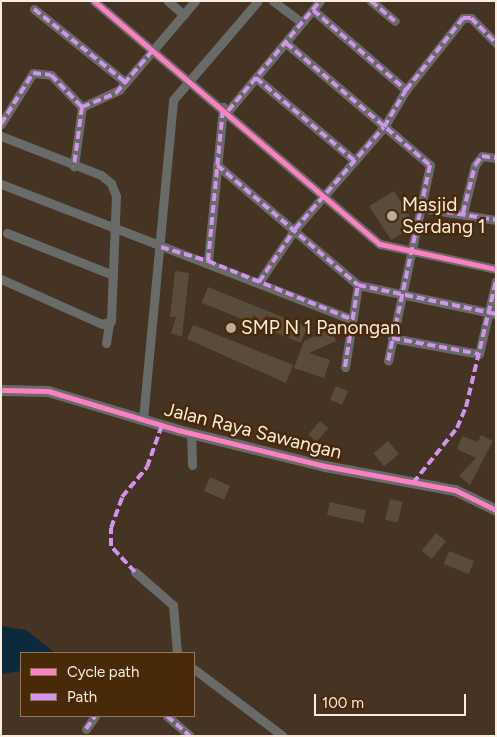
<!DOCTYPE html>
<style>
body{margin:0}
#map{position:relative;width:497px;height:737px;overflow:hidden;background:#453423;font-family:Figtree,sans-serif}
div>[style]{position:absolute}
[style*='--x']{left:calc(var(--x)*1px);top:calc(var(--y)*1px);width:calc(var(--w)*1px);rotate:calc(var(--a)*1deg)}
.water>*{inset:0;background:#0d293c}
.building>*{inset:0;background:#5a4c3d;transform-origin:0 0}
.minor>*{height:9px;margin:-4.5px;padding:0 4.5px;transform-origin:4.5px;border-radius:4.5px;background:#686b67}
.tertiary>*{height:11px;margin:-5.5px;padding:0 5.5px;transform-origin:5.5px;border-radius:5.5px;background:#686b67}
.quiet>*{height:4px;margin-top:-2px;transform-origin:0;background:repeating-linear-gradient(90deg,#d193ec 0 8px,transparent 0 12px)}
.cycleway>*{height:5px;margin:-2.5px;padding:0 2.5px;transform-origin:2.5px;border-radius:2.5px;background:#ff80c0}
.dots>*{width:14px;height:14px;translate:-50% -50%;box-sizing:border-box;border:2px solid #492a08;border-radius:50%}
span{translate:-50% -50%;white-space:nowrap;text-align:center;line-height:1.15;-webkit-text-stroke:5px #492a08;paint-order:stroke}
.poi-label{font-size:19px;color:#fcecde}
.left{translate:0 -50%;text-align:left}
.street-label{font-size:19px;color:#fcecde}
.frame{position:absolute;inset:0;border:2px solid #fcecde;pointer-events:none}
.legend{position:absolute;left:20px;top:652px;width:175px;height:65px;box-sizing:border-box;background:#492a08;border:1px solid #91785e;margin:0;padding:6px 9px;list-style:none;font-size:15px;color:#fcecde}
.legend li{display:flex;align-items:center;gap:10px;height:25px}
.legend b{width:25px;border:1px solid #91785e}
.scale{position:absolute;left:314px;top:694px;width:152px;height:22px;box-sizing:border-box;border:2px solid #fcecde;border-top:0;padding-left:6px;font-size:15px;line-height:18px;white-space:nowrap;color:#fcecde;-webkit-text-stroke:4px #492a08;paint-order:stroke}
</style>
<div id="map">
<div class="water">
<i style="clip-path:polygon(1px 626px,26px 630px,55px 653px,21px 653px,21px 671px,1px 674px)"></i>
</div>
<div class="building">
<i style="clip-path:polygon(394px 191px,412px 220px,410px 229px,391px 240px,369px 206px)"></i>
<i style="clip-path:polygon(175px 271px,189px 273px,182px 337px,171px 333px,176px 317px,170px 317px)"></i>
<i style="left:208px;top:287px;width:107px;height:17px;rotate:22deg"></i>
<i style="clip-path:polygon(193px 325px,293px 365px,286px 383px,187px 339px)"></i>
<i style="clip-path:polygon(331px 329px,336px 341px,309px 353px,330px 360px,324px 378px,294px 368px,304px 341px)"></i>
<i style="left:336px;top:386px;width:13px;height:15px;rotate:23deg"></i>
<i style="left:320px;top:421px;width:11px;height:18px;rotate:41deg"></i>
<i style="clip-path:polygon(481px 435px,493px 441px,470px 485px,459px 476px,476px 458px,457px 449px,462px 436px,478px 442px)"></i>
<i style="left:388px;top:441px;width:17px;height:19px;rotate:50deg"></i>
<i style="left:210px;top:477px;width:22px;height:15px;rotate:24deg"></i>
<i style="left:390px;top:499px;width:13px;height:21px;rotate:13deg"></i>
<i style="left:330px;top:502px;width:37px;height:13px;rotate:13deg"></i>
<i style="left:436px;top:533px;width:13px;height:23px;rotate:39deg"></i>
<i style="left:449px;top:551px;width:27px;height:14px;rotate:22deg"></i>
</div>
<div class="minor">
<i style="--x:94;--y:1;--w:375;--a:40.4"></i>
<i style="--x:380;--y:244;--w:119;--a:12.2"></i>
<i style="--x:168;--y:1;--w:21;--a:41"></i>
<i style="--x:273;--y:1;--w:36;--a:37"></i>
<i style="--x:371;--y:1;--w:31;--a:40"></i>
<i style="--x:34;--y:9;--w:117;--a:38.7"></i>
<i style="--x:313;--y:10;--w:123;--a:40.7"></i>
<i style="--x:286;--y:43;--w:189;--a:40.3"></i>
<i style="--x:430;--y:165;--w:200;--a:102.1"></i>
<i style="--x:256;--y:78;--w:129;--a:40"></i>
<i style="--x:82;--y:107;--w:41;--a:-24.7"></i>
<i style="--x:119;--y:90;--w:117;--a:-49.5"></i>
<i style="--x:228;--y:111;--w:143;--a:-50.1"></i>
<i style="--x:1;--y:124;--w:60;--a:-57.9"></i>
<i style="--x:33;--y:73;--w:18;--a:6"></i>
<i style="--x:51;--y:75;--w:45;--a:45.9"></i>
<i style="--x:82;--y:107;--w:60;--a:97.7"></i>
<i style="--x:1;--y:136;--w:107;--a:21.3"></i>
<i style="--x:101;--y:175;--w:13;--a:39"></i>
<i style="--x:111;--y:183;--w:14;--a:69"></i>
<i style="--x:116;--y:196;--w:125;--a:92.3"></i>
<i style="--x:111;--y:321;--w:9;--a:162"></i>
<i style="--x:102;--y:324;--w:111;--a:-156"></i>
<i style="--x:217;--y:165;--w:185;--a:40.4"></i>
<i style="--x:358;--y:285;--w:141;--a:11.9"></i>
<i style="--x:1;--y:184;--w:375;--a:21.1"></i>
<i style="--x:422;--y:208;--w:75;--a:9.2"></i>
<i style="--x:463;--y:213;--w:49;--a:-76"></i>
<i style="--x:475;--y:165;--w:11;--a:-52"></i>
<i style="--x:482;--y:156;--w:14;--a:8"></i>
<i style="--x:7;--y:233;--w:114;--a:21.6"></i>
<i style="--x:208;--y:261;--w:155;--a:-84.4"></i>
<i style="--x:259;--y:282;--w:64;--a:-55.8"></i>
<i style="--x:295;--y:229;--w:135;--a:-48.9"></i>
<i style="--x:384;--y:127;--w:43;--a:-59.3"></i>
<i style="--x:406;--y:90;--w:92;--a:-51.6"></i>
<i style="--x:463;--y:18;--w:8;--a:0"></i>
<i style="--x:471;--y:18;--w:35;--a:45"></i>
<i style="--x:392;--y:338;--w:88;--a:10.4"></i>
<i style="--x:479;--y:354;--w:75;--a:-76.9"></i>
<i style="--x:106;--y:343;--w:19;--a:-81"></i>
<i style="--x:345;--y:367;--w:83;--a:-81"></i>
<i style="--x:143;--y:419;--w:320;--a:-84.6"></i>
<i style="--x:173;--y:100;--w:130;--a:-49.4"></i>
<i style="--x:191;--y:433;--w:32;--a:88"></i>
<i style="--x:135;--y:572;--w:50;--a:41"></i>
<i style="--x:173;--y:605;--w:48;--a:85.2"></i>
<i style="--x:194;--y:669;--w:111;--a:37"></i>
<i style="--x:167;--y:716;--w:30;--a:41"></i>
<i style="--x:86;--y:729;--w:16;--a:-55"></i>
</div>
<div class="tertiary">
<i style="--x:1;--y:390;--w:47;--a:1.2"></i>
<i style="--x:48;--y:391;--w:136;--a:16.7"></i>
<i style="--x:178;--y:430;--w:151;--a:13.8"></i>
<i style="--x:325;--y:466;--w:132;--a:10.5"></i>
<i style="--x:455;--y:490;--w:46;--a:26"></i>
</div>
<div class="quiet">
<i style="--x:371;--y:1;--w:31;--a:40"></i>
<i style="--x:34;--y:9;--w:117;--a:38.7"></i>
<i style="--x:313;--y:10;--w:123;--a:40.7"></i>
<i style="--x:286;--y:43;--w:189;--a:40.3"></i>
<i style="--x:430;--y:165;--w:200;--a:102.1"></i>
<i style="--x:256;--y:78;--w:129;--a:40"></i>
<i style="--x:82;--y:107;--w:37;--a:-22"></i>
<i style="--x:116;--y:93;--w:57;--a:-49.3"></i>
<i style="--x:228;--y:111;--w:143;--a:-50.1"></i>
<i style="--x:1;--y:124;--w:60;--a:-57.9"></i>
<i style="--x:33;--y:73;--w:18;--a:6"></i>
<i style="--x:51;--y:75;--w:45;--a:45.9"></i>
<i style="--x:82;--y:107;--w:60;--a:97.7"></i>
<i style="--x:217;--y:165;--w:185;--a:40.4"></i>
<i style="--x:358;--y:285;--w:141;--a:11.9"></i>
<i style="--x:422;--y:208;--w:75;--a:9.2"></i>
<i style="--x:463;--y:213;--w:49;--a:-76"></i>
<i style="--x:475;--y:165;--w:11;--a:-52"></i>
<i style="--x:482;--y:156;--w:14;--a:8"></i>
<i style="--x:161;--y:247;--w:49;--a:16.6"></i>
<i style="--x:208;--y:261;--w:154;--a:22.1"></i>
<i style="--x:208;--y:261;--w:155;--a:-84.4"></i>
<i style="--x:259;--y:282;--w:64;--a:-55.8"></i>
<i style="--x:295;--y:229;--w:135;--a:-48.9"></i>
<i style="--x:384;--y:127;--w:43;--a:-59.3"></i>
<i style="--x:406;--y:90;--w:92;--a:-51.6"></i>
<i style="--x:463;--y:18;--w:8;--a:0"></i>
<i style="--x:471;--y:18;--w:35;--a:45"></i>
<i style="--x:392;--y:338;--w:88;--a:10.4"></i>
<i style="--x:345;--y:367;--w:83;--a:-81"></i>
<i style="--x:413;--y:483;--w:70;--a:-51.3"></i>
<i style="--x:457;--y:428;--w:23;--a:-67"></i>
<i style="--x:466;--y:407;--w:130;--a:-76.6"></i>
<i style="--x:135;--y:572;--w:35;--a:-133"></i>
<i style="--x:111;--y:546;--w:18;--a:-90"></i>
<i style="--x:111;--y:528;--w:33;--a:-70"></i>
<i style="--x:122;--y:497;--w:39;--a:-50"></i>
<i style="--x:147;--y:467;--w:45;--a:-70.3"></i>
<i style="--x:167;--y:716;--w:30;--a:41"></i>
<i style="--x:86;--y:729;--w:16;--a:-55"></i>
</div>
<div class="cycleway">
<i style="--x:94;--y:1;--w:375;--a:40.4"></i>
<i style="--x:380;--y:244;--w:119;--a:12.2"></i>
<i style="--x:1;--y:390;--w:47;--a:1.2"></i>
<i style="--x:48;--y:391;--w:136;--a:16.7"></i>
<i style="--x:178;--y:430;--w:151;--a:13.8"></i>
<i style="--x:325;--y:466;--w:132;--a:10.5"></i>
<i style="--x:455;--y:490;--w:46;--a:26"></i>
</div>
<div class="dots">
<i style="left:392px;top:216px;background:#bcac9d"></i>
<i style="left:231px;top:328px;background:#bcac9d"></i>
</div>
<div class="poi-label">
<span class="left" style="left:402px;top:216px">Masjid<br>Serdang 1</span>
<span class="left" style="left:241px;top:328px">SMP N 1 Panongan</span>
</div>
<div class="street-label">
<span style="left:253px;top:431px;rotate:14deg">Jalan Raya Sawangan</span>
</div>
<div class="frame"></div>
<ul class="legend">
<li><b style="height:6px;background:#ff80c0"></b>Cycle path</li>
<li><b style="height:6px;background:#d193ec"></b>Path</li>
</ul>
<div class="scale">100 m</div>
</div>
